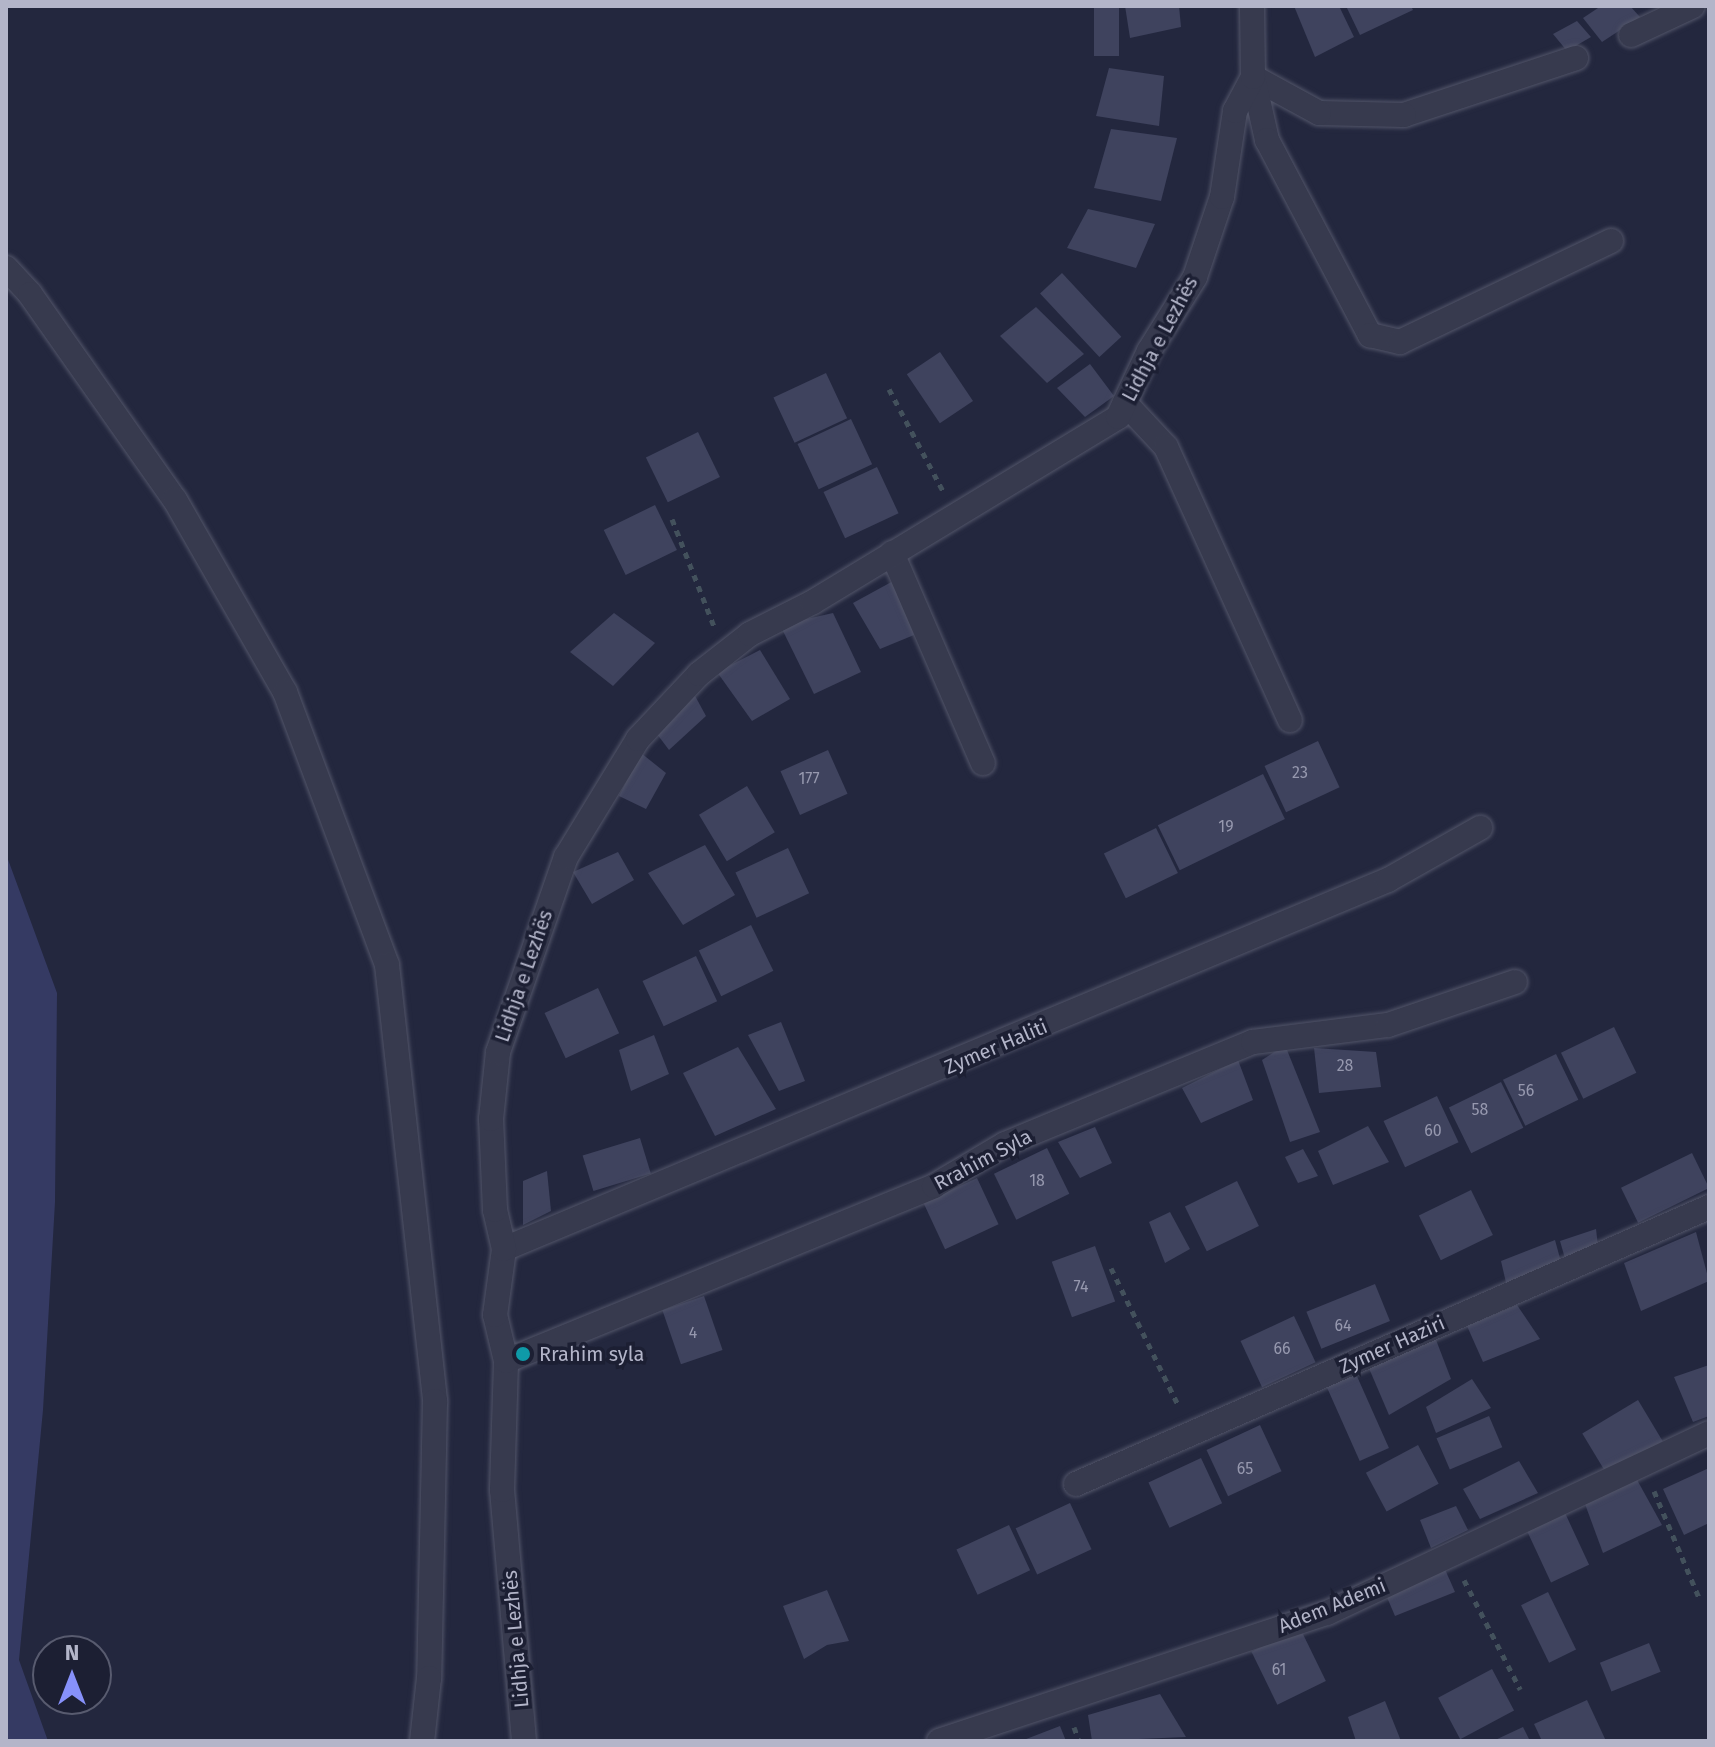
<!DOCTYPE html>
<meta charset="utf-8">
<style>
body{margin:0}
#map{position:relative;width:1715px;height:1747px;overflow:hidden;background:#23273e;font-family:"Fira Sans",sans-serif}
div>[style]{position:absolute}
[style*='--x']{left:calc(var(--x)*1px);top:calc(var(--y)*1px);width:calc(var(--w)*1px);rotate:calc(var(--a)*1deg)}
.water>*{inset:0;background:#353a63}
.building>*{inset:0;background:#3f435e;transform-origin:0 0}
.path>*{height:5px;margin-top:-2.5px;transform-origin:0;background:repeating-linear-gradient(90deg,#43515c 0 6px,transparent 0 12px)}
.roads{filter:drop-shadow(0 0 2px #525569) drop-shadow(0 0 2px #525569)}
.minor>*{height:24px;margin:-12px;padding:0 12px;transform-origin:12px;border-radius:12px;background:#373a4e}
.dots>*{width:22px;height:22px;translate:-50% -50%;box-sizing:border-box;border:4px solid #1c1f33;border-radius:50%}
span{translate:-50% -50%;white-space:nowrap;text-align:center;line-height:1.15;-webkit-text-stroke:7px #1c1f33;paint-order:stroke}
.number-label{font-size:16px;color:#9698ae}
.number-label span{-webkit-text-stroke-width:0}
.street-label{font-size:20px;color:#b3b5c9}
.poi-label{font-size:20px;color:#b3b5c9}
.left{translate:0 -50%;text-align:left}
.frame{position:absolute;inset:0;border:8px solid #b3b5c9;pointer-events:none}
.north{position:absolute;left:32px;top:1635px;width:80px;height:80px;box-sizing:border-box;background:#1c1f33;border:2px solid #585b6f;border-radius:50%;rotate:0deg;font-size:22px;font-weight:700;line-height:32px;text-align:center;color:#b3b5c9}
.north::after{content:'';display:block;margin:auto;width:28px;height:36px;background:#8791fa;clip-path:polygon(50% 0,100% 100%,50% 72%,0 100%)}
</style>
<div id="map">
<div class="water">
<i style="clip-path:polygon(6px 854px,57px 993px,55px 1202px,43px 1410px,19px 1660px,48px 1741px,6px 1741px)"></i>
</div>
<div class="building">
<i style="left:1094px;top:6px;width:25px;height:50px"></i>
<i style="clip-path:polygon(1125px 6px,1179px 6px,1181px 27px,1130px 38px)"></i>
<i style="clip-path:polygon(1294px 6px,1339px 6px,1354px 37px,1315px 57px)"></i>
<i style="clip-path:polygon(1346px 6px,1411px 6px,1413px 10px,1360px 35px)"></i>
<i style="clip-path:polygon(1601px 6px,1630px 6px,1640px 17px,1602px 42px,1583px 18px)"></i>
<i style="clip-path:polygon(1577px 21px,1591px 37px,1567px 51px,1553px 34px)"></i>
<i style="clip-path:polygon(1109px 68px,1164px 76px,1159px 126px,1096px 116px)"></i>
<i style="clip-path:polygon(1111px 129px,1177px 138px,1161px 201px,1094px 188px)"></i>
<i style="clip-path:polygon(1088px 209px,1155px 224px,1136px 268px,1067px 248px)"></i>
<i style="left:1062px;top:273px;width:87px;height:30px;rotate:47deg"></i>
<i style="clip-path:polygon(1036px 307px,1084px 354px,1047px 383px,1000px 336px)"></i>
<i style="left:940px;top:352px;width:59px;height:40px;rotate:56deg"></i>
<i style="clip-path:polygon(1090px 364px,1114px 396px,1085px 417px,1057px 388px)"></i>
<i style="left:826px;top:373px;width:50px;height:58px;rotate:65deg"></i>
<i style="left:851px;top:419px;width:50px;height:59px;rotate:65deg"></i>
<i style="left:698px;top:432px;width:50px;height:58px;rotate:64deg"></i>
<i style="left:877px;top:467px;width:51px;height:59px;rotate:65deg"></i>
<i style="left:655px;top:505px;width:50px;height:57px;rotate:64deg"></i>
<i style="clip-path:polygon(895px 580px,914px 635px,880px 649px,853px 603px)"></i>
<i style="clip-path:polygon(614px 613px,655px 643px,613px 686px,570px 652px)"></i>
<i style="clip-path:polygon(833px 613px,861px 672px,814px 694px,780px 625px)"></i>
<i style="clip-path:polygon(760px 650px,790px 699px,752px 721px,717px 672px)"></i>
<i style="clip-path:polygon(694px 694px,706px 716px,669px 750px,657px 734px)"></i>
<i style="left:1318px;top:741px;width:51px;height:59px;rotate:65deg"></i>
<i style="left:828px;top:750px;width:48px;height:52px;rotate:66deg"></i>
<i style="clip-path:polygon(641px 753px,666px 773px,646px 809px,619px 796px)"></i>
<i style="left:1263px;top:774px;width:50px;height:117px;rotate:64deg"></i>
<i style="left:747px;top:786px;width:54px;height:56px;rotate:59deg"></i>
<i style="left:1156px;top:828px;width:50px;height:58px;rotate:64deg"></i>
<i style="clip-path:polygon(705px 845px,735px 895px,683px 925px,648px 873px)"></i>
<i style="left:788px;top:848px;width:50px;height:58px;rotate:65deg"></i>
<i style="clip-path:polygon(618px 852px,634px 880px,592px 904px,573px 872px)"></i>
<i style="left:751px;top:925px;width:51px;height:58px;rotate:64deg"></i>
<i style="left:696px;top:956px;width:50px;height:59px;rotate:65deg"></i>
<i style="left:598px;top:988px;width:50px;height:59px;rotate:65deg"></i>
<i style="clip-path:polygon(781px 1022px,805px 1081px,779px 1091px,748px 1035px)"></i>
<i style="left:1614px;top:1027px;width:51px;height:59px;rotate:64deg"></i>
<i style="clip-path:polygon(654px 1035px,669px 1074px,631px 1091px,619px 1050px)"></i>
<i style="clip-path:polygon(1285px 1045px,1320px 1132px,1290px 1142px,1262px 1060px)"></i>
<i style="clip-path:polygon(738px 1047px,776px 1109px,715px 1136px,683px 1073px)"></i>
<i style="clip-path:polygon(1314px 1048px,1376px 1052px,1381px 1087px,1319px 1093px)"></i>
<i style="left:1556px;top:1054px;width:51px;height:59px;rotate:64deg"></i>
<i style="clip-path:polygon(1238px 1060px,1253px 1100px,1201px 1123px,1182px 1088px)"></i>
<i style="left:1501px;top:1082px;width:51px;height:58px;rotate:64deg"></i>
<i style="left:1437px;top:1096px;width:51px;height:59px;rotate:65deg"></i>
<i style="clip-path:polygon(1368px 1126px,1389px 1162px,1333px 1185px,1318px 1151px)"></i>
<i style="clip-path:polygon(1095px 1127px,1112px 1163px,1080px 1178px,1058px 1142px)"></i>
<i style="left:640px;top:1138px;width:37px;height:60px;rotate:73deg"></i>
<i style="left:1047px;top:1148px;width:51px;height:59px;rotate:64deg"></i>
<i style="clip-path:polygon(1303px 1149px,1318px 1176px,1298px 1183px,1285px 1157px)"></i>
<i style="left:1692px;top:1153px;width:39px;height:79px;rotate:64deg"></i>
<i style="clip-path:polygon(547px 1171px,551px 1211px,523px 1225px,523px 1181px)"></i>
<i style="left:977px;top:1178px;width:51px;height:59px;rotate:65deg"></i>
<i style="left:1237px;top:1181px;width:50px;height:58px;rotate:64deg"></i>
<i style="left:1471px;top:1190px;width:50px;height:58px;rotate:64deg"></i>
<i style="clip-path:polygon(1170px 1212px,1190px 1249px,1165px 1263px,1149px 1222px)"></i>
<i style="clip-path:polygon(1596px 1229px,1598px 1246px,1566px 1262px,1560px 1241px)"></i>
<i style="clip-path:polygon(1696px 1232px,1709px 1281px,1641px 1311px,1624px 1263px)"></i>
<i style="clip-path:polygon(1555px 1240px,1561px 1262px,1507px 1287px,1501px 1261px)"></i>
<i style="left:1095px;top:1246px;width:59px;height:46px;rotate:70deg"></i>
<i style="left:1375px;top:1284px;width:40px;height:74px;rotate:68deg"></i>
<i style="left:704px;top:1296px;width:57px;height:44px;rotate:71deg"></i>
<i style="clip-path:polygon(1517px 1305px,1540px 1339px,1483px 1362px,1467px 1326px)"></i>
<i style="left:1294px;top:1316px;width:51px;height:59px;rotate:65deg"></i>
<i style="clip-path:polygon(1433px 1332px,1451px 1379px,1389px 1415px,1368px 1366px)"></i>
<i style="clip-path:polygon(1709px 1365px,1709px 1416px,1693px 1422px,1674px 1377px)"></i>
<i style="left:1356px;top:1374px;width:81px;height:32px;rotate:66deg"></i>
<i style="clip-path:polygon(1472px 1379px,1491px 1408px,1436px 1433px,1426px 1407px)"></i>
<i style="left:1638px;top:1400px;width:48px;height:65px;rotate:59deg"></i>
<i style="left:1489px;top:1416px;width:34px;height:57px;rotate:67deg"></i>
<i style="left:1260px;top:1425px;width:51px;height:59px;rotate:65deg"></i>
<i style="left:1418px;top:1445px;width:44px;height:59px;rotate:62deg"></i>
<i style="left:1201px;top:1458px;width:50px;height:58px;rotate:65deg"></i>
<i style="clip-path:polygon(1519px 1461px,1538px 1493px,1480px 1519px,1463px 1489px)"></i>
<i style="clip-path:polygon(1709px 1468px,1709px 1523px,1684px 1535px,1663px 1489px)"></i>
<i style="clip-path:polygon(1636px 1478px,1662px 1525px,1603px 1553px,1585px 1504px)"></i>
<i style="left:1070px;top:1503px;width:51px;height:60px;rotate:65deg"></i>
<i style="clip-path:polygon(1456px 1506px,1468px 1530px,1431px 1548px,1420px 1520px)"></i>
<i style="left:1565px;top:1513px;width:57px;height:42px;rotate:65deg"></i>
<i style="left:1009px;top:1525px;width:50px;height:58px;rotate:65deg"></i>
<i style="clip-path:polygon(1444px 1567px,1455px 1592px,1395px 1616px,1386px 1595px)"></i>
<i style="clip-path:polygon(827px 1590px,849px 1641px,827px 1645px,804px 1659px,783px 1606px)"></i>
<i style="left:1548px;top:1592px;width:64px;height:30px;rotate:64deg"></i>
<i style="left:1300px;top:1628px;width:59px;height:54px;rotate:64deg"></i>
<i style="left:1649px;top:1643px;width:31px;height:53px;rotate:68deg"></i>
<i style="left:1492px;top:1669px;width:47px;height:61px;rotate:62deg"></i>
<i style="clip-path:polygon(1160px 1694px,1186px 1737px,1092px 1741px,1088px 1715px)"></i>
<i style="clip-path:polygon(1587px 1700px,1606px 1741px,1542px 1741px,1534px 1724px)"></i>
<i style="clip-path:polygon(1385px 1701px,1401px 1741px,1356px 1741px,1348px 1717px)"></i>
<i style="clip-path:polygon(1060px 1726px,1066px 1741px,1021px 1741px)"></i>
<i style="clip-path:polygon(1523px 1727px,1530px 1741px,1493px 1741px)"></i>
</div>
<div class="path">
<i style="--x:889;--y:389;--w:115;--a:62.1"></i>
<i style="--x:672;--y:519;--w:115;--a:68.6"></i>
<i style="--x:1111;--y:1268;--w:155;--a:63.9"></i>
<i style="--x:1654;--y:1491;--w:118;--a:67.1"></i>
<i style="--x:1464;--y:1580;--w:123;--a:62.8"></i>
<i style="--x:1074;--y:1727;--w:15;--a:70"></i>
</div>
<div class="roads">
<div class="minor">
<i style="--x:1631;--y:35;--w:68;--a:-25.1"></i>
<i style="--x:1576;--y:58;--w:181;--a:161.7"></i>
<i style="--x:1404;--y:115;--w:85;--a:-178.7"></i>
<i style="--x:1319;--y:113;--w:75;--a:-151.4"></i>
<i style="--x:1253;--y:77;--w:65;--a:77.5"></i>
<i style="--x:1267;--y:140;--w:221;--a:62.2"></i>
<i style="--x:1370;--y:335;--w:31;--a:13"></i>
<i style="--x:1400;--y:342;--w:234;--a:-25.6"></i>
<i style="--x:6;--y:268;--w:35;--a:47"></i>
<i style="--x:30;--y:294;--w:252;--a:54.9"></i>
<i style="--x:175;--y:500;--w:221;--a:60.2"></i>
<i style="--x:285;--y:692;--w:291;--a:69.5"></i>
<i style="--x:387;--y:965;--w:439;--a:83.7"></i>
<i style="--x:435;--y:1401;--w:277;--a:91.2"></i>
<i style="--x:429;--y:1678;--w:63;--a:96.3"></i>
<i style="--x:1125;--y:403;--w:60;--a:47"></i>
<i style="--x:1166;--y:447;--w:300;--a:65.6"></i>
<i style="--x:892;--y:553;--w:229;--a:66.6"></i>
<i style="--x:504;--y:1249;--w:958;--a:-22.66"></i>
<i style="--x:1388;--y:880;--w:106;--a:-29.5"></i>
<i style="--x:506;--y:1361;--w:462;--a:-22.2"></i>
<i style="--x:934;--y:1186;--w:82;--a:-30.6"></i>
<i style="--x:1005;--y:1144;--w:268;--a:-22.4"></i>
<i style="--x:1253;--y:1042;--w:136;--a:-7.2"></i>
<i style="--x:1388;--y:1025;--w:134;--a:-18.7"></i>
<i style="--x:1076;--y:1484;--w:691;--a:-23.63"></i>
<i style="--x:524;--y:1741;--w:252;--a:-95"></i>
<i style="--x:502;--y:1490;--w:129;--a:-88.2"></i>
<i style="--x:506;--y:1361;--w:47;--a:-103.4"></i>
<i style="--x:495;--y:1315;--w:67;--a:-82.2"></i>
<i style="--x:504;--y:1249;--w:40;--a:-103"></i>
<i style="--x:495;--y:1210;--w:91;--a:-92.5"></i>
<i style="--x:491;--y:1119;--w:67;--a:-84"></i>
<i style="--x:498;--y:1052;--w:207;--a:-70.8"></i>
<i style="--x:566;--y:857;--w:138;--a:-58.6"></i>
<i style="--x:638;--y:739;--w:89;--a:-46.8"></i>
<i style="--x:699;--y:674;--w:65;--a:-38.1"></i>
<i style="--x:750;--y:634;--w:71;--a:-26.9"></i>
<i style="--x:813;--y:602;--w:357;--a:-31.2"></i>
<i style="--x:1118;--y:417;--w:73;--a:-64.8"></i>
<i style="--x:1149;--y:351;--w:87;--a:-58.1"></i>
<i style="--x:1195;--y:277;--w:84;--a:-71.4"></i>
<i style="--x:1222;--y:197;--w:87;--a:-81.4"></i>
<i style="--x:1235;--y:111;--w:38;--a:-62"></i>
<i style="--x:1253;--y:77;--w:71;--a:-90.8"></i>
<i style="--x:939;--y:1741;--w:409;--a:-18.3"></i>
<i style="--x:1327;--y:1613;--w:422;--a:-25.2"></i>
</div>
</div>
<div class="dots">
<i style="left:523px;top:1354px;background:#0f9aa8"></i>
</div>
<div class="number-label">
<span style="left:1300px;top:773px">23</span>
<span style="left:809px;top:779px">177</span>
<span style="left:1226px;top:827px">19</span>
<span style="left:1345px;top:1066px">28</span>
<span style="left:1526px;top:1091px">56</span>
<span style="left:1480px;top:1110px">58</span>
<span style="left:1433px;top:1131px">60</span>
<span style="left:1037px;top:1181px">18</span>
<span style="left:1081px;top:1287px">74</span>
<span style="left:1343px;top:1326px">64</span>
<span style="left:693px;top:1333px">4</span>
<span style="left:1282px;top:1349px">66</span>
<span style="left:1245px;top:1469px">65</span>
<span style="left:1279px;top:1670px">61</span>
</div>
<div class="street-label">
<span style="left:1160px;top:339px;rotate:-62deg">Lidhja e Lezhës</span>
<span style="left:524px;top:976px;rotate:-71deg">Lidhja e Lezhës</span>
<span style="left:996px;top:1047px;rotate:-23deg">Zymer Haliti</span>
<span style="left:983px;top:1160px;rotate:-28deg">Rrahim Syla</span>
<span style="left:1392px;top:1345px;rotate:-24deg">Zymer Haziri</span>
<span style="left:1332px;top:1606px;rotate:-22deg">Adem Ademi</span>
<span style="left:516px;top:1639px;rotate:-95deg">Lidhja e Lezhës</span>
</div>
<div class="poi-label">
<span class="left" style="left:539px;top:1354px">Rrahim syla</span>
</div>
<div class="frame"></div>
<div class="north">N</div>
</div>
